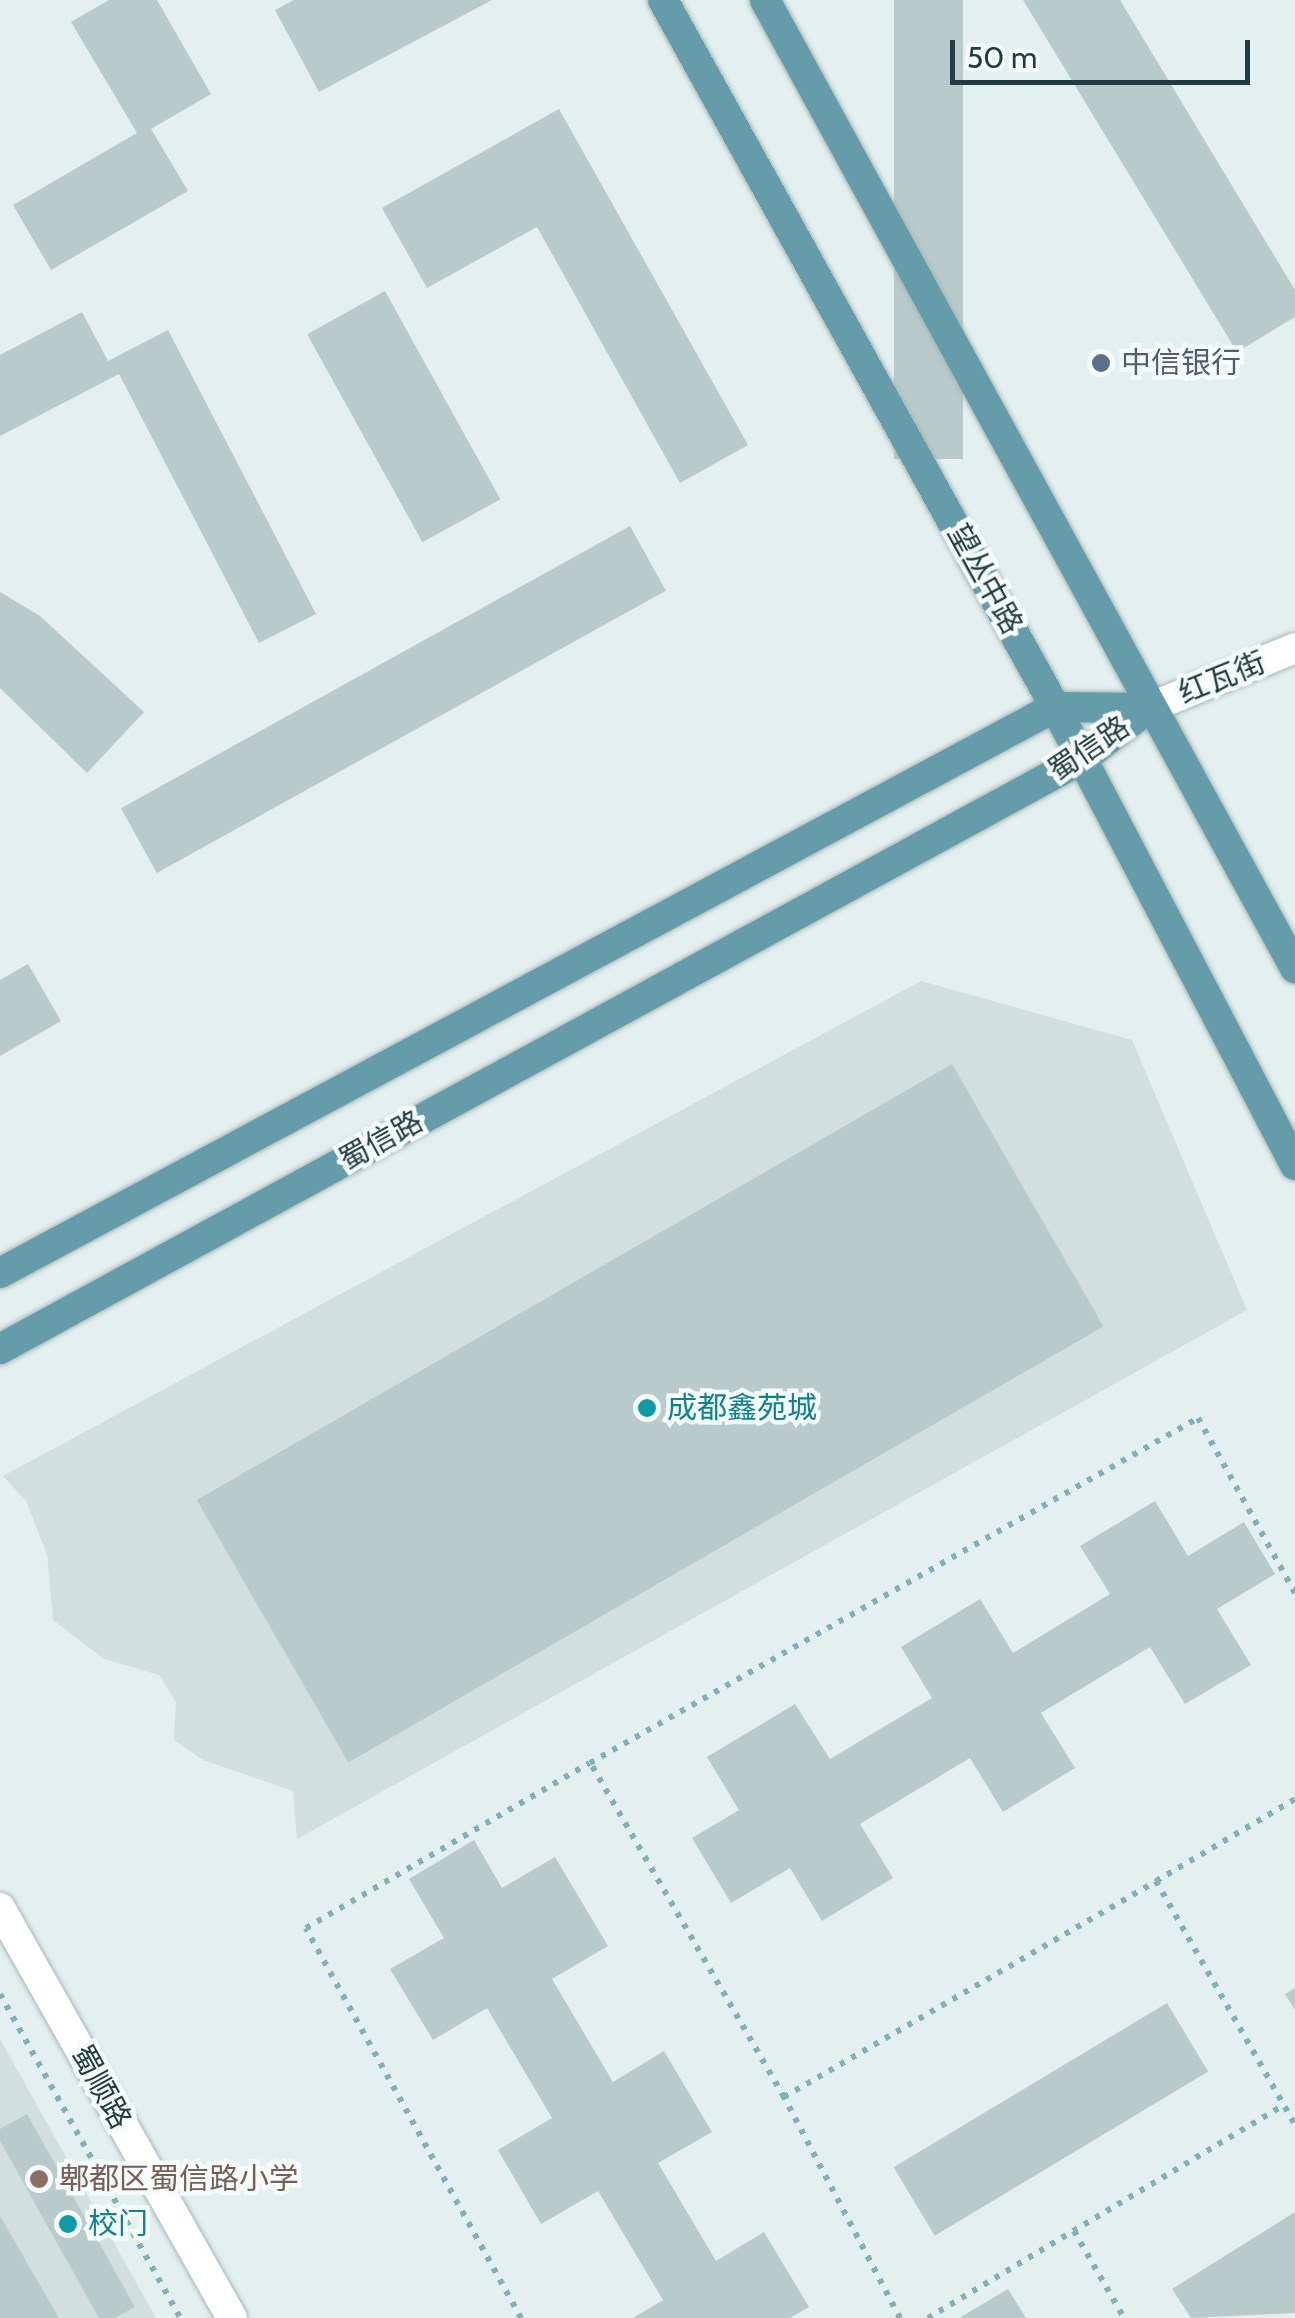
<!DOCTYPE html>
<meta charset="utf-8">
<style>
body{margin:0}
#map{position:relative;width:1295px;height:2318px;overflow:hidden;background:#e4efef;font-family:Cabin,"Noto Sans SC",sans-serif}
div>[style]{position:absolute}
[style*='--x']{left:calc(var(--x)*1px);top:calc(var(--y)*1px);width:calc(var(--w)*1px);rotate:calc(var(--a)*1deg)}
.built>*{inset:0;background:#d2dfdf}
.building>*{inset:0;background:#b9caca;transform-origin:0 0}
.path>*{height:6px;margin-top:-3px;transform-origin:0;background:repeating-linear-gradient(90deg,#81b0b6 0 5px,transparent 0 13px)}
.roads{filter:drop-shadow(0 0 2px #a6b6b8) drop-shadow(0 0 2px #a6b6b8)}
.minor>*{height:30px;margin:-15px;padding:0 15px;transform-origin:15px;border-radius:15px;background:#fff}
.major>*{height:30px;margin:-15px;padding:0 15px;transform-origin:15px;border-radius:15px;background:#649da9}
.dots>*{width:28px;height:28px;translate:-50% -50%;box-sizing:border-box;border:5px solid #f5fbfa;border-radius:50%}
span{translate:-50% -50%;white-space:nowrap;text-align:center;line-height:1.15;-webkit-text-stroke:9px #f5fbfa;paint-order:stroke}
.service-label{font-size:30px;color:#4e5e75}
.left{translate:0 -50%;text-align:left}
.street-label{font-size:30px;color:#213d43}
.culture-label{font-size:30px;color:#0d838f}
.education-label{font-size:30px;color:#785e54}
.scale{position:absolute;left:950px;top:40px;width:300px;height:45px;box-sizing:border-box;border:5px solid #213d43;border-top:0;padding-left:12px;font-size:30px;line-height:35px;white-space:nowrap;color:#213d43;-webkit-text-stroke:8px #f5fbfa;paint-order:stroke}
</style>
<div id="map">
<div class="built">
<i style="clip-path:polygon(921px 981px,1132px 1040px,1247px 1310px,297px 1839px,293px 1791px,203px 1760px,174px 1740px,176px 1702px,159px 1675px,104px 1659px,53px 1620px,47px 1554px,26px 1501px,3px 1476px)"></i>
<i style="clip-path:polygon(0 2039px,156px 2318px,0 2318px)"></i>
</div>
<div class="building">
<i style="clip-path:polygon(109px 0,157px 0,211px 94px,151px 129px,188px 191px,51px 270px,13px 205px,137px 133px,71px 22px)"></i>
<i style="clip-path:polygon(294px 0,492px 0,319px 92px,275px 10px)"></i>
<i style="left:894px;top:0;width:69px;height:459px"></i>
<i style="clip-path:polygon(1023px 0,1120px 0,1295px 290px,1295px 317px,1237px 352px)"></i>
<i style="clip-path:polygon(559px 109px,748px 445px,680px 483px,537px 227px,427px 288px,382px 208px)"></i>
<i style="left:385px;top:291px;width:238px;height:89px;rotate:61deg"></i>
<i style="clip-path:polygon(82px 312px,108px 361px,168px 330px,316px 614px,259px 643px,119px 374px,0 436px,0 355px)"></i>
<i style="left:630px;top:526px;width:74px;height:582px;rotate:61deg"></i>
<i style="clip-path:polygon(0 592px,40px 616px,144px 712px,87px 773px,0 688px)"></i>
<i style="clip-path:polygon(28px 964px,61px 1021px,0 1056px,0 980px)"></i>
<i style="left:952px;top:1064px;width:303px;height:872px;rotate:60deg"></i>
<i style="clip-path:polygon(1155px 1501px,1188px 1556px,1244px 1522px,1275px 1574px,1217px 1609px,1251px 1665px,1185px 1704px,1150px 1647px,1041px 1713px,1075px 1768px,1003px 1812px,970px 1758px,860px 1824px,893px 1878px,822px 1921px,790px 1868px,731px 1903px,692px 1838px,739px 1810px,707px 1757px,795px 1704px,830px 1759px,932px 1698px,901px 1647px,980px 1599px,1013px 1653px,1110px 1594px,1080px 1546px)"></i>
<i style="clip-path:polygon(474px 1840px,502px 1888px,555px 1857px,608px 1946px,552px 1979px,613px 2082px,664px 2051px,712px 2132px,658px 2163px,716px 2261px,764px 2232px,809px 2307px,790px 2318px,633px 2318px,663px 2300px,598px 2191px,541px 2224px,498px 2150px,552px 2118px,487px 2008px,433px 2040px,390px 1969px,444px 1938px,409px 1879px)"></i>
<i style="clip-path:polygon(1295px 1988px,1295px 2010px,1285px 1994px)"></i>
<i style="left:1167px;top:2003px;width:80px;height:319px;rotate:59deg"></i>
<i style="clip-path:polygon(27px 2114px,135px 2307px,115px 2318px,99px 2318px,0 2141px,0 2129px)"></i>
<i style="clip-path:polygon(1295px 2212px,1295px 2313px,1191px 2318px,1172px 2289px)"></i>
<i style="clip-path:polygon(0 2216px,59px 2318px,0 2318px)"></i>
<i style="clip-path:polygon(1008px 2289px,1026px 2318px,959px 2318px)"></i>
</div>
<div class="path">
<i style="--x:1156;--y:1881;--w:161;--a:-30.5"></i>
<i style="--x:0;--y:1994;--w:371;--a:60.9"></i>
<i style="--x:784;--y:2097;--w:386;--a:-120.1"></i>
<i style="--x:590;--y:1763;--w:699;--a:-29.57"></i>
<i style="--x:1198;--y:1418;--w:200;--a:61"></i>
<i style="--x:1074;--y:2231;--w:100;--a:60.1"></i>
<i style="--x:521;--y:2318;--w:445;--a:-118.9"></i>
<i style="--x:306;--y:1928;--w:328;--a:-30.2"></i>
<i style="--x:900;--y:2318;--w:250;--a:-117.7"></i>
<i style="--x:784;--y:2097;--w:430;--a:-30.1"></i>
<i style="--x:1156;--y:1881;--w:281;--a:60.3"></i>
<i style="--x:928;--y:2318;--w:415;--a:-30.9"></i>
</div>
<div class="roads">
<div class="minor">
<i style="--x:1149;--y:708;--w:158;--a:-22.3"></i>
<i style="--x:0;--y:1908;--w:471;--a:60.5"></i>
</div>
<div class="major">
<i style="--x:663;--y:0;--w:808;--a:60.99"></i>
<i style="--x:1055;--y:707;--w:517;--a:62.34"></i>
<i style="--x:765;--y:0;--w:1104;--a:61.3"></i>
<i style="--x:0;--y:1273;--w:1197;--a:-28.21"></i>
<i style="--x:1055;--y:707;--w:94;--a:0.6"></i>
<i style="--x:0;--y:1349;--w:1232;--a:-28.6"></i>
<i style="--x:1082;--y:759;--w:84;--a:-37.3"></i>
</div>
</div>
<div class="dots">
<i style="left:1101px;top:363px;background:#5c6f8a"></i>
<i style="left:647px;top:1408px;background:#0f9aa8"></i>
<i style="left:39px;top:2179px;background:#8d6e63"></i>
<i style="left:68px;top:2224px;background:#0f9aa8"></i>
</div>
<div class="service-label">
<span class="left" style="left:1121px;top:363px">中信银行</span>
</div>
<div class="street-label">
<span style="left:985px;top:579px;rotate:61deg">望丛中路</span>
<span style="left:1222px;top:678px;rotate:-22deg">红瓦街</span>
<span style="left:1089px;top:749px;rotate:-34deg">蜀信路</span>
<span style="left:381px;top:1141px;rotate:-29deg">蜀信路</span>
<span style="left:101px;top:2087px;rotate:61deg">蜀顺路</span>
</div>
<div class="culture-label">
<span class="left" style="left:667px;top:1408px">成都鑫苑城</span>
<span class="left" style="left:88px;top:2224px">校门</span>
</div>
<div class="education-label">
<span class="left" style="left:59px;top:2179px">郫都区蜀信路小学</span>
</div>
<div class="scale">50 m</div>
</div>
